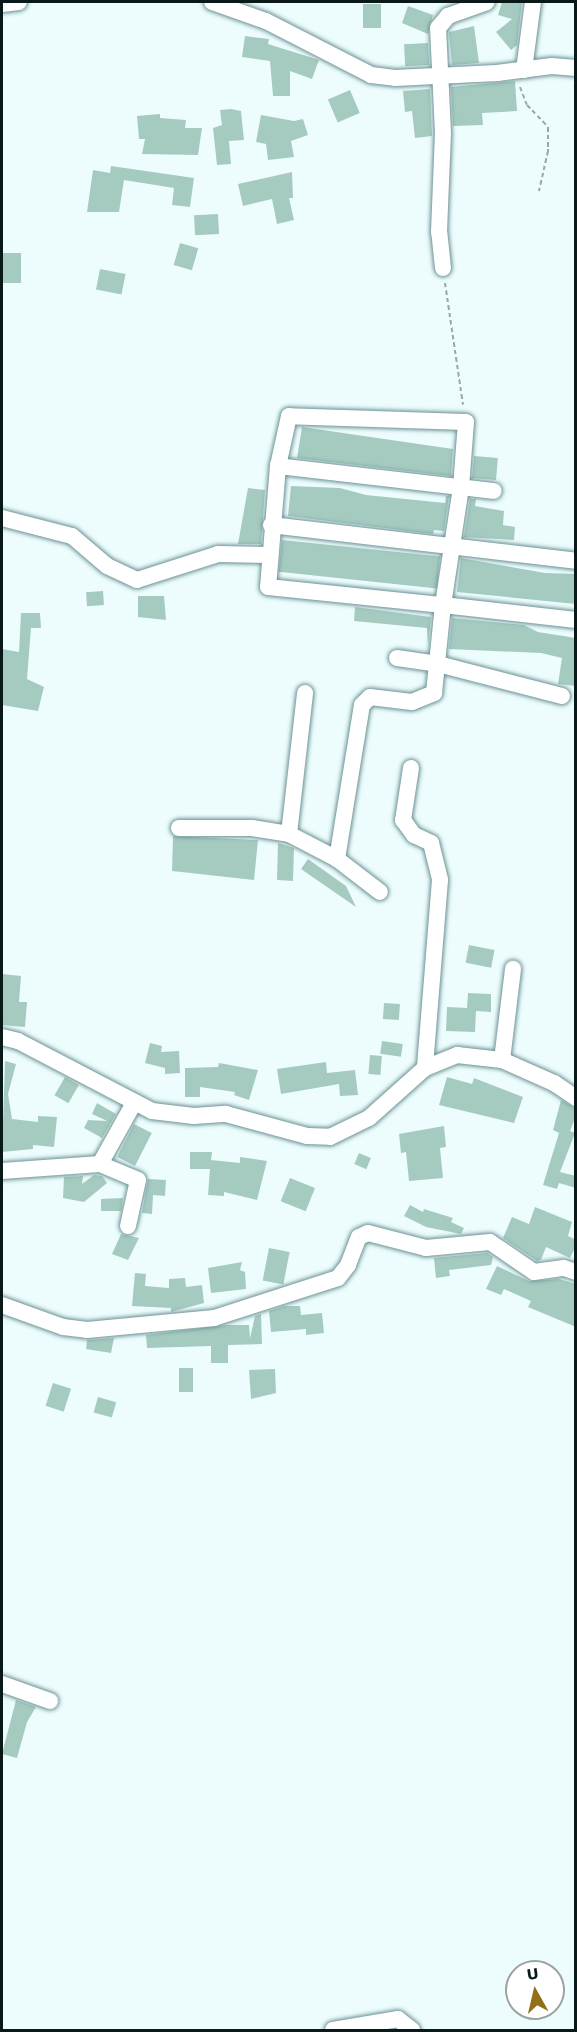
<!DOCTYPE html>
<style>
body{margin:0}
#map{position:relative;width:577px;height:2032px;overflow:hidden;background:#edfdfe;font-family:"Work Sans",sans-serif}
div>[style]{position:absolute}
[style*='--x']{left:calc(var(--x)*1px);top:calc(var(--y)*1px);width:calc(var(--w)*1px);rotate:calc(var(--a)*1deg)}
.building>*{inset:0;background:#a5cbc1;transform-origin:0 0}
.path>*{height:2px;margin-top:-1px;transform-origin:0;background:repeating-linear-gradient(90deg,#98a8a9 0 4.5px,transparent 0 7.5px)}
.roads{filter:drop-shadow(0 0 2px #6b9193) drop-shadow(0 0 2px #6b9193)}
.minor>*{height:16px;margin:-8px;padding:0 8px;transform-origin:8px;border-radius:8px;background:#fff}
span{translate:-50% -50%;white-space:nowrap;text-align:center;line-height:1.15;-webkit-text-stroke:4.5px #fff;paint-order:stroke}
.frame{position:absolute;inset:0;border:3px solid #091819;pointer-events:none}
.north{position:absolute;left:505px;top:1960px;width:60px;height:60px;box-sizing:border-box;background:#fff;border:2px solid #9da3a3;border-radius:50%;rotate:352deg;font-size:16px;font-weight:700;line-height:24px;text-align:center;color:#091819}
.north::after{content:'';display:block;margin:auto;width:21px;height:27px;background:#937017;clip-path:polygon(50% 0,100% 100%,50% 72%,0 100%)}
</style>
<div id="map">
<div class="building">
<i style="clip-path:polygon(502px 2px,522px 2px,517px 45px,511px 50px,496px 32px,512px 19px,498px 15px)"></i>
<i style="left:363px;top:4px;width:18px;height:24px"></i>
<i style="clip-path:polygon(408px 6px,433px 15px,428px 34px,402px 23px)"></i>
<i style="clip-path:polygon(474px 26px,479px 63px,452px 65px,449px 32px)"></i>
<i style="clip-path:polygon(245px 36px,269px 39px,268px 44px,319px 60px,312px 79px,290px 71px,290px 96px,273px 96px,270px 61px,242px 57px)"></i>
<i style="left:428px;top:43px;width:22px;height:24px;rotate:87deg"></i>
<i style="clip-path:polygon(515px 81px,517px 111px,482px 113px,483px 125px,453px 126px,451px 87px)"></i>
<i style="clip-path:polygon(430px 89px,432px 136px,415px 138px,412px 111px,405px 112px,403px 91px)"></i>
<i style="left:350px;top:90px;width:25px;height:24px;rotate:67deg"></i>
<i style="clip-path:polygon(231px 109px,241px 111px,244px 140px,229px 141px,231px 164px,217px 165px,213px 128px,222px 125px,220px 110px)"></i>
<i style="clip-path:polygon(160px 114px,160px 118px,186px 120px,185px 128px,202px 128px,198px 155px,142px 154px,145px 139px,139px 139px,137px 116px)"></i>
<i style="clip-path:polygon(261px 115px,294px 121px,303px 119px,308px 135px,291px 141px,294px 157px,268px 160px,266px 144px,256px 142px)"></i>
<i style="clip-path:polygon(111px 166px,194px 178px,190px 207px,172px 205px,174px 188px,124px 180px,119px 212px,87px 212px,93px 170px,110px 173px)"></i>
<i style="clip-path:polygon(292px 172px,293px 198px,289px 198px,294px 220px,277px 224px,272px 199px,243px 206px,238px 184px)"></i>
<i style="left:218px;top:214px;width:20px;height:24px;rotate:87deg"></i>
<i style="left:180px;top:243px;width:19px;height:23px;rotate:16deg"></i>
<i style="left:2px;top:253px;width:19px;height:30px"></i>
<i style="left:100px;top:269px;width:26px;height:21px;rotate:11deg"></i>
<i style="clip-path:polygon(302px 427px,453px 449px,451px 476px,297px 458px)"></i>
<i style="left:474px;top:456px;width:24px;height:22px;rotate:5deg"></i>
<i style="clip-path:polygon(291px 486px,340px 488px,366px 495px,445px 503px,446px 496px,449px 496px,444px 531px,434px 530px,433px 534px,288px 516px)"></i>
<i style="clip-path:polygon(248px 488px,265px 490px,261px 544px,238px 544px)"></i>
<i style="clip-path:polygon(470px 499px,476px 499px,475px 506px,504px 511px,503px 525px,515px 527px,514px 540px,464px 537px)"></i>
<i style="left:282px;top:540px;width:159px;height:32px;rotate:6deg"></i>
<i style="clip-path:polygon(461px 558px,545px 573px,576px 574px,576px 604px,457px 592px)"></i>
<i style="left:103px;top:591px;width:14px;height:17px;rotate:86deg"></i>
<i style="clip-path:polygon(138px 596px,164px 596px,166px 620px,138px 617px)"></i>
<i style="clip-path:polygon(355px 607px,431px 617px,428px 645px,427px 628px,354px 621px)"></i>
<i style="clip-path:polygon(21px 613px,40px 613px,41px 628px,31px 628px,27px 679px,44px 687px,38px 711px,2px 705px,2px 649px,19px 652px)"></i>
<i style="clip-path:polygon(452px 618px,524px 625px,538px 632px,576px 638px,576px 686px,558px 684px,562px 658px,541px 653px,449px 649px)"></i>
<i style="clip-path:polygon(173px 836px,258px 840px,254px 880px,172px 871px)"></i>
<i style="clip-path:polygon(278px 843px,294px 848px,293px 881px,277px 880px)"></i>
<i style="clip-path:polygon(308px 859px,346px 886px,356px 907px,301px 869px)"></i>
<i style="left:469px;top:945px;width:26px;height:18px;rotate:11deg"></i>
<i style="clip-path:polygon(2px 974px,21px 976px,19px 1002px,27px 1002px,25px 1027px,2px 1025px)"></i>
<i style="clip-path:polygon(468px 993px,491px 994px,491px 1012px,476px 1011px,475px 1032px,446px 1031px,447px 1007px,467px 1008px)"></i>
<i style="left:384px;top:1003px;width:16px;height:16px;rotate:4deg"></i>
<i style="left:382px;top:1041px;width:21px;height:13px;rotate:8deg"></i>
<i style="clip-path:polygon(150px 1043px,162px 1046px,161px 1052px,179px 1051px,180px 1073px,165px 1074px,165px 1068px,145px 1063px)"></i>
<i style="left:370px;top:1055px;width:12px;height:19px;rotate:5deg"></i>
<i style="clip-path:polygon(5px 1061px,16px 1064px,8px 1094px,12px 1119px,38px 1122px,38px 1116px,57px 1117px,54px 1147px,33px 1145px,33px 1149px,2px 1152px)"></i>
<i style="clip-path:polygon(326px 1062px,327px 1073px,355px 1070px,358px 1095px,340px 1096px,339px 1084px,281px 1094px,277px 1069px)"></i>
<i style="clip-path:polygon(219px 1063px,258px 1070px,249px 1100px,234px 1095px,235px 1092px,200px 1087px,200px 1097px,185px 1097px,185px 1068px,218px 1067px)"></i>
<i style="left:65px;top:1077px;width:16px;height:21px;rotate:30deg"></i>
<i style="clip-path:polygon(447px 1077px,472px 1084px,474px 1078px,523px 1097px,514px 1123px,439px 1105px)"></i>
<i style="clip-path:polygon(561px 1100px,575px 1108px,576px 1116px,570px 1131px,575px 1133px,560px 1172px,576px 1176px,576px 1188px,559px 1183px,557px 1189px,543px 1185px,559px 1133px,553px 1130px)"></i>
<i style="clip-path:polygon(97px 1103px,116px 1114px,102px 1138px,84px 1128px,88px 1120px,107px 1121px,92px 1114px)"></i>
<i style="left:134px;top:1124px;width:20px;height:37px;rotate:27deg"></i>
<i style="clip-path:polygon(444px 1126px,446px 1147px,440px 1148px,443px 1178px,409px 1181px,406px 1152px,401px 1153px,399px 1134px)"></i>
<i style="clip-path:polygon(190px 1152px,212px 1152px,211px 1160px,240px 1163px,240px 1157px,267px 1161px,257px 1200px,224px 1192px,224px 1196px,208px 1195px,210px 1169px,190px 1169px)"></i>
<i style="left:359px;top:1153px;width:13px;height:12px;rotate:23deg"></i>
<i style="clip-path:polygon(94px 1175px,102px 1176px,107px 1183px,84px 1202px,63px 1198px,64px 1177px,83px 1176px,82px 1184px)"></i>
<i style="left:290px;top:1178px;width:27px;height:25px;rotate:22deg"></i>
<i style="clip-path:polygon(148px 1179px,166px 1180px,165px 1196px,153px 1195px,152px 1214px,142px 1213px)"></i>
<i style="clip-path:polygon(123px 1198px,121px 1211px,101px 1211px,101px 1199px)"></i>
<i style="clip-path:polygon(410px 1205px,423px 1212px,424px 1209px,453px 1218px,451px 1222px,464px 1228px,461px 1234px,426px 1227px,404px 1216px)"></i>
<i style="clip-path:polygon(535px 1207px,572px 1222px,568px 1236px,576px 1240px,576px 1246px,570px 1258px,546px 1247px,541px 1260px,537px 1261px,503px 1238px,512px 1217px,529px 1224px)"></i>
<i style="clip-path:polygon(121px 1234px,139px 1238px,128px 1260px,112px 1254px)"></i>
<i style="left:269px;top:1248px;width:21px;height:33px;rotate:11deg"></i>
<i style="clip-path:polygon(487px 1253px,493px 1257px,491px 1265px,449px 1270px,450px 1276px,436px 1278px,434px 1258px)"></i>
<i style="clip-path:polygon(242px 1262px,240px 1270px,245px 1272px,246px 1289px,211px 1293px,208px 1268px)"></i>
<i style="clip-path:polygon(497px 1266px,529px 1281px,559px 1279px,576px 1284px,576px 1327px,528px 1307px,531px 1301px,504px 1289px,501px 1295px,486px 1289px)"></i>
<i style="clip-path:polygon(135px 1273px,146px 1274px,145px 1286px,169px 1288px,169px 1279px,185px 1278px,186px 1287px,202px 1285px,204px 1303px,171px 1312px,171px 1308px,132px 1306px)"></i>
<i style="clip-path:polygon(284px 1306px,300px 1306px,301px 1315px,322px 1313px,324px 1333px,306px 1335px,306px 1329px,271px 1332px,269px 1311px)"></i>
<i style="clip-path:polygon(261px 1314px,262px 1344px,228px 1345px,228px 1363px,211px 1363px,211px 1346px,147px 1348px,146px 1335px,226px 1325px,249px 1325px,250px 1338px,255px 1316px)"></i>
<i style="clip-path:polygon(114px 1338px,111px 1353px,86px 1349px,87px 1340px)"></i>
<i style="left:179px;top:1368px;width:14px;height:24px"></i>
<i style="clip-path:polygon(275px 1369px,276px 1393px,251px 1399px,249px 1370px)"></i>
<i style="left:53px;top:1383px;width:19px;height:24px;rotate:18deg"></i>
<i style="left:98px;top:1397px;width:19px;height:16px;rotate:16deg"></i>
<i style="clip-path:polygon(16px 1700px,36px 1707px,27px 1722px,17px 1758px,2px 1754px)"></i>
</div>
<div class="path">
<i style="--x:520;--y:87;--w:19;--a:69"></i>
<i style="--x:527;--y:105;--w:30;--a:46"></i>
<i style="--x:548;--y:127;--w:24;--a:90"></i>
<i style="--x:548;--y:151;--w:41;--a:102.7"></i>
<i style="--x:445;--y:283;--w:123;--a:81.6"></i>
</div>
<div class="roads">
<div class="minor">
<i style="--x:212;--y:2;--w:57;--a:19.4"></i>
<i style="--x:266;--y:21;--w:118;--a:27.2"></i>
<i style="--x:371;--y:75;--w:24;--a:7"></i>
<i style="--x:395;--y:78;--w:102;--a:-2.8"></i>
<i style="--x:497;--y:73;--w:55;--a:-7.3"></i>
<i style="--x:552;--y:66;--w:24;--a:5"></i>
<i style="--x:2;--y:4;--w:17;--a:-7"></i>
<i style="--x:524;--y:70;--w:69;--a:-82.5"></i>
<i style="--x:443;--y:268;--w:36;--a:-96"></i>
<i style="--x:439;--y:232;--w:99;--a:-87.7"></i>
<i style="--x:443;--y:133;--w:105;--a:-92.7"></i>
<i style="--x:438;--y:28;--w:16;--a:-50"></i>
<i style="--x:448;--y:16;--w:41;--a:-19.7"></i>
<i style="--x:278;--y:466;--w:217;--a:6.6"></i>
<i style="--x:2;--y:518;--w:72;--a:14.4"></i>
<i style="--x:72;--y:536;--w:46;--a:40.6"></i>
<i style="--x:107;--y:566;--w:33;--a:25"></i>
<i style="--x:137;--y:580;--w:85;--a:-17.8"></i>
<i style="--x:218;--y:554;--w:51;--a:1.1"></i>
<i style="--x:271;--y:525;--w:307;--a:6.7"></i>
<i style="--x:397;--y:658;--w:41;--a:8.3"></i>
<i style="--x:438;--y:664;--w:128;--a:14.5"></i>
<i style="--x:411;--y:768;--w:53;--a:98.7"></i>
<i style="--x:403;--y:820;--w:19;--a:54"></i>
<i style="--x:414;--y:835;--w:19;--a:25"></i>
<i style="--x:431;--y:843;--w:38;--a:76"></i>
<i style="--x:440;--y:880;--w:189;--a:94.6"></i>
<i style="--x:179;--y:828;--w:73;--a:0"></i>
<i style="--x:252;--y:828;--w:37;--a:9"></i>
<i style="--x:289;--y:834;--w:54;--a:27.5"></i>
<i style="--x:337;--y:859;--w:54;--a:37.5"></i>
<i style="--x:289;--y:834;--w:142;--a:-83.5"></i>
<i style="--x:337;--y:859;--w:156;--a:-80.8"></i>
<i style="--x:362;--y:705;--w:11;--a:-45"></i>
<i style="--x:370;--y:697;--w:42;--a:6.8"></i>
<i style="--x:412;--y:702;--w:24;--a:-22"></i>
<i style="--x:434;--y:693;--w:88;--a:-84.2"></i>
<i style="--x:443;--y:605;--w:119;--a:-81.3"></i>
<i style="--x:461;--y:487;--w:65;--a:-85.6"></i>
<i style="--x:466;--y:422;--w:177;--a:-178.1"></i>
<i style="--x:289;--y:416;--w:51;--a:102.4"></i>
<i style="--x:278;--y:466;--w:121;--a:94.7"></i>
<i style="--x:268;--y:587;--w:176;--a:5.9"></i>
<i style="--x:443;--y:605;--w:134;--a:6.4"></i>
<i style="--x:2;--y:1037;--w:16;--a:14"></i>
<i style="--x:18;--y:1041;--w:151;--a:27.6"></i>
<i style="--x:152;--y:1111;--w:42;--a:6.8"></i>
<i style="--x:194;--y:1116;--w:32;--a:-4"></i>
<i style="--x:226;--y:1114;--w:84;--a:15.2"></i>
<i style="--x:307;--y:1136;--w:23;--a:2"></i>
<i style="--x:330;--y:1137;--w:43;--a:-26"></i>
<i style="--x:369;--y:1118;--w:75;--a:-41.8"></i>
<i style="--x:425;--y:1068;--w:35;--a:-22"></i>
<i style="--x:457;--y:1055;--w:45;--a:6.3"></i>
<i style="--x:502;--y:1060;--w:57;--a:23.9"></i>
<i style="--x:554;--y:1083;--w:27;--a:34"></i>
<i style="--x:502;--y:1060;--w:92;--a:-83.1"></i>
<i style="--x:100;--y:1164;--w:41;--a:22.8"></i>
<i style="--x:138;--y:1180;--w:47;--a:102.3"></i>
<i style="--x:2;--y:1171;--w:98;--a:-4.1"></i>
<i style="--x:100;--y:1164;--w:70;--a:-60.9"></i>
<i style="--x:2;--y:1305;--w:65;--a:19.8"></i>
<i style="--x:63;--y:1327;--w:24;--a:7"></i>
<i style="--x:87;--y:1330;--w:128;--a:-5.4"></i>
<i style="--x:214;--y:1318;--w:130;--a:-17.9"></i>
<i style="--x:338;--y:1278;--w:16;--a:-52"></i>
<i style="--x:348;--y:1265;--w:30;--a:-69"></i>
<i style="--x:359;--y:1237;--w:10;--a:-24"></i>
<i style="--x:368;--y:1233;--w:60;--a:14.5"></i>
<i style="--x:426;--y:1248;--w:64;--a:-5.4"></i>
<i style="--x:490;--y:1242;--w:53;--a:34.3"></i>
<i style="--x:534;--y:1272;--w:30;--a:-8"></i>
<i style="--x:564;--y:1268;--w:13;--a:18"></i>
<i style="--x:2;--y:1684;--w:51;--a:19.5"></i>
<i style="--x:333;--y:2030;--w:66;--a:-9.6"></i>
<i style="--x:398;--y:2019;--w:18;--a:38"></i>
</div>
</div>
<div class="frame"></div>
<div class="north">U</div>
</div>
